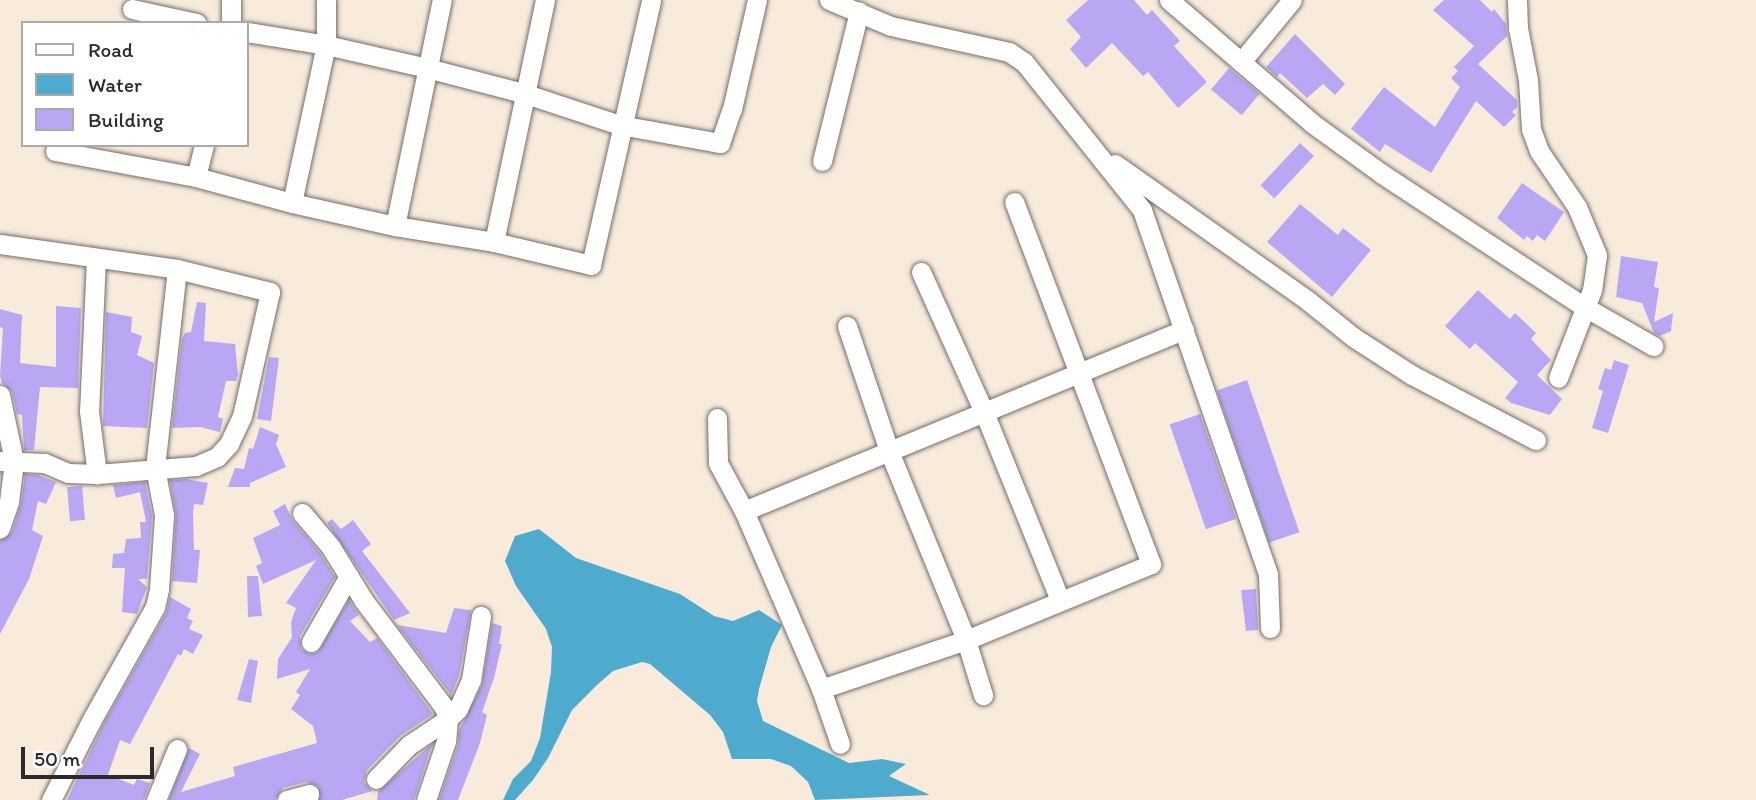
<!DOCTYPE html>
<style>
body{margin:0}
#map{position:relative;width:1756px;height:800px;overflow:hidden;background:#f9ebdc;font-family:Itim,sans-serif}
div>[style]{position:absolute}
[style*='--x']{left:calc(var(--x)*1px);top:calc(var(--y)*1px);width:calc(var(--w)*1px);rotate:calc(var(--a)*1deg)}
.water>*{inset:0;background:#4fabcd}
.building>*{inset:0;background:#baa7f3;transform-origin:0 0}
.roads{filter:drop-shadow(0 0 2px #736e69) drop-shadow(0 0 2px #736e69)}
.minor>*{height:19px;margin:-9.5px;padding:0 9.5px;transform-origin:9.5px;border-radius:9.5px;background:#fff}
span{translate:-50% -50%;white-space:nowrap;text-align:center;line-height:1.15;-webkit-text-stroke:6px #fff;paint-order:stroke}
.legend{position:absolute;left:21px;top:21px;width:228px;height:126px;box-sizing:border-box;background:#fff;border:2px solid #aaa;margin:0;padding:9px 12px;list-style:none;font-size:21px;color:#2b2b2b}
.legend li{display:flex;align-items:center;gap:14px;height:35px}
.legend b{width:35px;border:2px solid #aaa}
.scale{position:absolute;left:21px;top:747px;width:133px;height:32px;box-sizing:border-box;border:4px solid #2b2b2b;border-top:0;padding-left:9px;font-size:21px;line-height:24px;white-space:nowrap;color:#2b2b2b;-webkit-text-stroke:5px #fff;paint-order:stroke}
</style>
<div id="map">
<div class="water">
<i style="clip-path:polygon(539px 529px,576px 558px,680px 594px,714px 616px,733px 621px,759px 610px,782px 625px,771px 647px,759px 689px,757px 701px,763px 721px,849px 763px,882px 759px,906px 764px,889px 776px,930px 795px,815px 800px,808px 782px,791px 766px,771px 759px,732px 759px,723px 732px,710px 715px,650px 664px,642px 662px,613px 671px,597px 685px,572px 710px,548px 758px,533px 780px,515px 800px,503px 800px,513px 779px,531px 761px,540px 738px,551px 672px,552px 647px,546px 629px,516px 586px,505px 561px,515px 536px)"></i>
</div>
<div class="building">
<i style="clip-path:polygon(1088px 0,1134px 0,1147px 15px,1152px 10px,1180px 41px,1174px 46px,1207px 82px,1178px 108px,1148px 72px,1143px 76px,1112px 43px,1086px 68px,1070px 49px,1081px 37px,1066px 20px)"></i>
<i style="clip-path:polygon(1444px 0,1480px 0,1492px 12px,1494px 9px,1506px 24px,1507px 36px,1478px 64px,1517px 100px,1517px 107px,1512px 112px,1516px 115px,1504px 127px,1476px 101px,1431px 173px,1385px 144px,1380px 152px,1351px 129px,1384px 87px,1435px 127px,1460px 87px,1451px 78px,1458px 71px,1454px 67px,1474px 46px,1433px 10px)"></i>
<i style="clip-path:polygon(1295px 34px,1345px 84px,1335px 95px,1323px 84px,1307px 98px,1280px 73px,1277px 77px,1266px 67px)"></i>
<i style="left:1229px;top:68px;width:40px;height:28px;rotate:40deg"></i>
<i style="left:1300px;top:143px;width:19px;height:58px;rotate:43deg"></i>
<i style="clip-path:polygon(1522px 183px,1564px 212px,1545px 241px,1537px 235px,1533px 241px,1527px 236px,1524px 240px,1497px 218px)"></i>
<i style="clip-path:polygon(1300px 204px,1338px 235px,1343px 228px,1371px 250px,1332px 297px,1267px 242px)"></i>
<i style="clip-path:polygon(1621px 256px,1658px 262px,1654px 287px,1659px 288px,1654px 322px,1673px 313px,1671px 331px,1660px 336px,1654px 333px,1642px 303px,1616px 297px)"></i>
<i style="clip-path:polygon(1478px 290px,1510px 319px,1515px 313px,1536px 333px,1531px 339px,1551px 360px,1537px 375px,1562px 399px,1550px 415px,1511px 403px,1505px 398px,1518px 382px,1475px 343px,1470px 349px,1445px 326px)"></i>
<i style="clip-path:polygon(197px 302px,206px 303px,204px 341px,235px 344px,238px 375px,236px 381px,226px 381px,218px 417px,223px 419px,220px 432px,200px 427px,172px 428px,182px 338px,185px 333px,191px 332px)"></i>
<i style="clip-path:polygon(56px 306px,81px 308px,78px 388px,40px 387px,34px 450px,24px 450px,22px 415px,17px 414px,12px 392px,2px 383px,0 376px,3px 328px,0 327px,0 309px,22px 315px,20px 363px,56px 367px)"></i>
<i style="clip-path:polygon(106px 312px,132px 317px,131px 332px,142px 336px,137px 355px,154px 363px,147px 428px,103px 426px)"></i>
<i style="clip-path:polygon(269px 357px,279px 358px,271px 421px,257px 419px)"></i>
<i style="clip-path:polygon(1614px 360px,1629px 365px,1608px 433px,1592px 428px,1603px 391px,1598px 389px,1605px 368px,1611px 370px)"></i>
<i style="left:1247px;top:380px;width:161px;height:32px;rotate:71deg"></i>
<i style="left:1200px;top:414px;width:111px;height:32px;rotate:71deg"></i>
<i style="clip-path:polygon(260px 427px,279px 435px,276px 444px,286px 467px,250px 483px,250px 487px,228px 487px,235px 468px,244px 469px,249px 448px,253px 449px)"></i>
<i style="clip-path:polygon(25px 474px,38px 475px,56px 482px,46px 504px,38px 501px,32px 530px,43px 536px,29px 579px,0 634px,0 540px,12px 532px,21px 504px)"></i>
<i style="clip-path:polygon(186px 479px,208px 483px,203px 505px,194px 504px,193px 513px,194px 550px,200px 550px,197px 583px,172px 581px,176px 515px,170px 480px)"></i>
<i style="clip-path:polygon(145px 482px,152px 516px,147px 579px,138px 579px,147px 587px,137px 614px,122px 612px,125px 568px,112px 568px,113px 554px,124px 553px,126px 539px,141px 538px,140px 522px,146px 522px,140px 492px,116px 498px,113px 485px)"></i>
<i style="left:82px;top:486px;width:34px;height:15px;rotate:85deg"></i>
<i style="clip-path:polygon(285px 504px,293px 521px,320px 553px,335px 577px,300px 636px,301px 649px,310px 654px,318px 652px,349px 600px,359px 615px,350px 621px,370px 642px,377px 638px,433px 714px,400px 736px,367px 770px,364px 782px,372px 791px,342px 800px,319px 800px,318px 786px,306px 782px,283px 788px,275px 800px,169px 800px,189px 748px,200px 754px,181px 792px,235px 776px,233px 767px,317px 743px,313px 726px,291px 709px,300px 695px,296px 692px,310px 669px,277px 679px,278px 659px,292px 637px,291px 622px,296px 608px,286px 603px,316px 560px,263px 584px,256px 566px,262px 563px,253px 538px,280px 525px,273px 511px)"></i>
<i style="clip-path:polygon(332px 519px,341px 529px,353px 520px,371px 544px,362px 551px,410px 613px,394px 620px,327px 523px)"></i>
<i style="clip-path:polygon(247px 576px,258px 576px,262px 616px,248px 617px)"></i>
<i style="clip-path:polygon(1256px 589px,1258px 630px,1246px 631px,1241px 590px)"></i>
<i style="clip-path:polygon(170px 597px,191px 609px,187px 618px,193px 621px,189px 629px,203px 635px,193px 654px,184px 649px,181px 656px,178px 654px,130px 744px,120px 740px,108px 775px,134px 785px,137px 779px,150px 783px,144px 800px,67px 800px,104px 723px,166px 613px)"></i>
<i style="clip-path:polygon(454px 608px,471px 610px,459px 676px,451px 695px,397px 625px,446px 633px)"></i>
<i style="clip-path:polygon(492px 623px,502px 626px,499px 644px,502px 644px,494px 678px,482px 712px,487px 715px,480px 743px,458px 800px,439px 800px,458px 745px,459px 730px,482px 685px)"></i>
<i style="clip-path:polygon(249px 659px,258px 661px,251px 703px,237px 700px)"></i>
<i style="clip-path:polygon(432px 744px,414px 800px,377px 800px,378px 791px)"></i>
</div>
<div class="roads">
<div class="minor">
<i style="--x:829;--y:0;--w:67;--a:22.8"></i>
<i style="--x:891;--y:26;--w:121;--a:12.4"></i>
<i style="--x:1009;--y:52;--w:18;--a:34"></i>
<i style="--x:1024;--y:62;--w:189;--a:51.4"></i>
<i style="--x:1142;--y:210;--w:385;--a:70.9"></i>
<i style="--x:1268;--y:574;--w:54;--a:87.9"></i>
<i style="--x:1169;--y:0;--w:190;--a:40.7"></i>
<i style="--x:1313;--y:124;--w:85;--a:35.9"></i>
<i style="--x:1382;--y:174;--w:240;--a:33.3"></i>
<i style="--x:1583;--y:306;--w:81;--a:29.7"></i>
<i style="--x:1517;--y:0;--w:28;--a:88"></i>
<i style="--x:1518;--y:28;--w:53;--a:79.1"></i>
<i style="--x:1528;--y:80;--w:49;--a:86.5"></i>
<i style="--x:1531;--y:129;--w:23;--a:70"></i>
<i style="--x:1539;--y:151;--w:68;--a:55.8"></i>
<i style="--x:1577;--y:207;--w:52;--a:67.4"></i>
<i style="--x:1597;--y:255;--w:35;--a:98"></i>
<i style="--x:1592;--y:290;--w:94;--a:111.1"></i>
<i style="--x:132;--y:9;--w:66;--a:12.2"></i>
<i style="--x:231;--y:23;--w:23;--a:-90"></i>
<i style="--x:247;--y:32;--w:80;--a:9.3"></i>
<i style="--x:326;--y:45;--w:104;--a:12.8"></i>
<i style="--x:427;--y:68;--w:99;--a:14.6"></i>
<i style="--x:523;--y:93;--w:102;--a:18.3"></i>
<i style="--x:620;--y:125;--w:102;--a:10.2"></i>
<i style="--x:720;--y:143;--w:36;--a:-71"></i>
<i style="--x:732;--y:109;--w:112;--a:-77.1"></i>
<i style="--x:1241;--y:62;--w:80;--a:-50.6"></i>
<i style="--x:55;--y:151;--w:143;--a:10.4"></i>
<i style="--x:196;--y:177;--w:99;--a:15.2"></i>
<i style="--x:292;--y:203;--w:106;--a:12.6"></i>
<i style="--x:395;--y:226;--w:100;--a:9.2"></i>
<i style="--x:494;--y:242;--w:100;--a:13.3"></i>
<i style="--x:591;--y:265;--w:272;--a:-77.2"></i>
<i style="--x:822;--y:161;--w:154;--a:-76.1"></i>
<i style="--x:1115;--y:164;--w:235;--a:35.3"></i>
<i style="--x:1307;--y:300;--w:59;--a:38.8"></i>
<i style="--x:1353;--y:337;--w:70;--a:32.8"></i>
<i style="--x:1412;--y:375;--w:140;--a:27.7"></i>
<i style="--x:196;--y:177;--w:33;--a:-76"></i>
<i style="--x:292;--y:203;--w:162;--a:-77.9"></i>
<i style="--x:326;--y:45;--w:45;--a:-90"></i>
<i style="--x:395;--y:226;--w:231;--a:-78.3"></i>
<i style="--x:494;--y:242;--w:247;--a:-78.1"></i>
<i style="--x:0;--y:244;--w:179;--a:8"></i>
<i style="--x:177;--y:269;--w:96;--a:13.9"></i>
<i style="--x:270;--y:292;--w:127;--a:102.7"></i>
<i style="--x:242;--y:416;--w:31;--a:115"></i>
<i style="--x:229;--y:444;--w:18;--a:133"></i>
<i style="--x:217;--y:457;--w:23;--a:157"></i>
<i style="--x:196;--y:466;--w:99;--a:175.4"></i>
<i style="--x:97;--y:474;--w:29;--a:-178"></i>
<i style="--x:68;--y:473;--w:26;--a:-157"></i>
<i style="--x:44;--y:463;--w:44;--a:-177.4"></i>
<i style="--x:96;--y:259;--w:152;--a:92.6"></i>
<i style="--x:89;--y:411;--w:64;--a:82.8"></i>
<i style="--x:921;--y:272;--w:154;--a:65.8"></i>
<i style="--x:984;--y:412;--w:203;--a:68"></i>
<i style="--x:847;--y:326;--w:132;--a:71.4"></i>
<i style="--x:889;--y:451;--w:204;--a:67.8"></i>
<i style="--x:966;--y:640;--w:58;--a:72.8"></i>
<i style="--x:0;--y:395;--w:67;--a:78"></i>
<i style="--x:14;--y:461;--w:41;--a:97"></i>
<i style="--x:9;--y:502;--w:28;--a:109"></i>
<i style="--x:717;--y:418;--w:45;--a:88.7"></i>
<i style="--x:718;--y:463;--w:55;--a:61.6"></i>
<i style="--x:744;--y:511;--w:194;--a:66.6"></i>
<i style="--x:821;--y:689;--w:58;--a:70.9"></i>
<i style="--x:744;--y:511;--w:476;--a:-22.4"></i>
<i style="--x:302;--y:513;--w:43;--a:49.7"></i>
<i style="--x:330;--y:546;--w:65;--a:58.3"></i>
<i style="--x:364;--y:601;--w:133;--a:53"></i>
<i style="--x:444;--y:707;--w:13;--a:72"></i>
<i style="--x:448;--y:719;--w:22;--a:95"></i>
<i style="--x:446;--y:741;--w:62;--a:108.7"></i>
<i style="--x:311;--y:642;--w:76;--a:-60.1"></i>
<i style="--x:821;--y:689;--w:153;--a:-18.7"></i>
<i style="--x:966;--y:640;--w:200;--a:-22.3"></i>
<i style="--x:1151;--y:564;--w:387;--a:-110.7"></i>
<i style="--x:376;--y:779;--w:47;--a:-45.9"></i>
<i style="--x:409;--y:745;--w:47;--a:-33.7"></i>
<i style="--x:448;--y:719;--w:14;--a:-45"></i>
<i style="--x:458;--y:709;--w:32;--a:-66"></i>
<i style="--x:471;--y:680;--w:65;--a:-81.1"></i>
<i style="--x:51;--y:800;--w:89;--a:-63.1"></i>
<i style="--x:91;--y:721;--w:131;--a:-60.7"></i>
<i style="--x:155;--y:607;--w:18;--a:-77"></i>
<i style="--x:159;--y:589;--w:74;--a:-86.1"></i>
<i style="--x:164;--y:515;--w:48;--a:-100.8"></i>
<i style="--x:155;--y:468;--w:200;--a:-83.7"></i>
<i style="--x:156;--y:800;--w:55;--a:-67.6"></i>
<i style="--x:287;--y:800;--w:23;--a:-15"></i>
</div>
</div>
<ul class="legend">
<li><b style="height:9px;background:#fff"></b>Road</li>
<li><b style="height:19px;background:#4fabcd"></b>Water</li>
<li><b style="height:19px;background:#baa7f3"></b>Building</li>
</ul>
<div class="scale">50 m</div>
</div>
